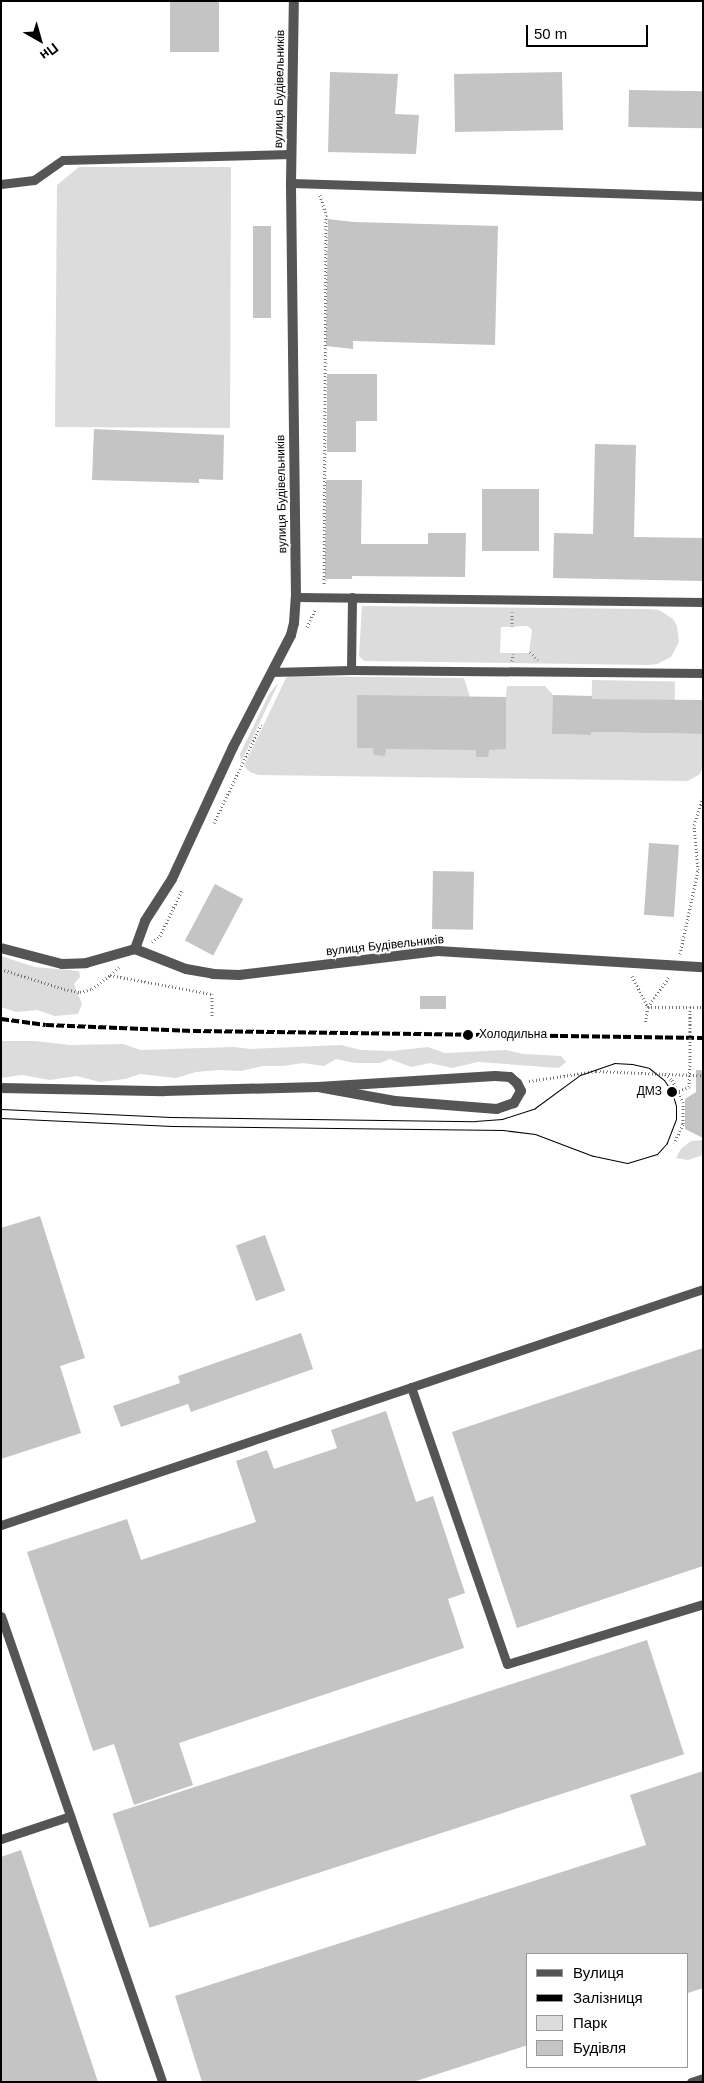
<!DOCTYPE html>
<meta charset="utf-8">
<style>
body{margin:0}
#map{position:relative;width:704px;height:2083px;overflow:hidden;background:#fff;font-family:Arial,sans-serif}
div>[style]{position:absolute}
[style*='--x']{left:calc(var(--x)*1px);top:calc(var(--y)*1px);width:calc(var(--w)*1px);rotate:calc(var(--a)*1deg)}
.green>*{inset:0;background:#dcdcdc;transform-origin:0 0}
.building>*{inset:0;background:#c4c4c4;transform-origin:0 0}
.path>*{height:3px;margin-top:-1.5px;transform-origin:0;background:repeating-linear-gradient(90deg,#777 0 1px,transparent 0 3.5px)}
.lane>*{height:9px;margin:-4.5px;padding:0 4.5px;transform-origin:4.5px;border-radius:4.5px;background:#555}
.street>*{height:10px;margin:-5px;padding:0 5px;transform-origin:5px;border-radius:5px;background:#555}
.tram>*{height:1px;margin:-0.5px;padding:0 0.5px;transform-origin:0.5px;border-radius:0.5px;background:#000}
.rail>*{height:4px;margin-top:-2px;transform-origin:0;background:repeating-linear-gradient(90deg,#000 0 8px,transparent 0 10.5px)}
.path-bridge>*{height:3px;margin-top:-1.5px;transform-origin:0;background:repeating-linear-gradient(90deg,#777 0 1px,transparent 0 3.5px)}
.dots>*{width:14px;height:14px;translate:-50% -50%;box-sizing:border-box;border:2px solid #fff;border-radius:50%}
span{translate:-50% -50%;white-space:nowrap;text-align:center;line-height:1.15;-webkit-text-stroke:4px #fff;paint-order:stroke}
.street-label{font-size:12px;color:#000}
.poi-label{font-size:12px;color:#000}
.left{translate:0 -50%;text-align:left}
.right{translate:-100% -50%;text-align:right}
.frame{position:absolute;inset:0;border:2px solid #000;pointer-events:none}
.legend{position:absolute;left:526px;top:1953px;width:162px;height:115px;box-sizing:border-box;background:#fff;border:1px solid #999;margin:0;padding:6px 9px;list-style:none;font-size:15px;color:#000}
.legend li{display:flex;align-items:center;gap:10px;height:25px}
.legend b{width:25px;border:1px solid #999}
.north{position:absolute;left:15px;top:15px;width:50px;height:50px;-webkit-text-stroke:4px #fff;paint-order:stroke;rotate:142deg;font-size:14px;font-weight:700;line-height:20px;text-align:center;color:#000}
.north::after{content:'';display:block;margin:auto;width:18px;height:22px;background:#000;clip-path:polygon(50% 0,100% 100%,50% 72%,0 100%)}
.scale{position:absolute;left:526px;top:25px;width:122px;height:22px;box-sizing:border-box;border:2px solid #000;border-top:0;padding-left:6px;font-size:15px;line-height:18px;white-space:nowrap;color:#000;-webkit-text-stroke:4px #fff;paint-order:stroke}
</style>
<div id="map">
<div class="green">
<i style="clip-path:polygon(79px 167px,231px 167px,230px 428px,55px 427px,57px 185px)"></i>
<i style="clip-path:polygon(evenodd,362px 606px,649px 609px,659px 610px,673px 619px,677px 626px,679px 642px,671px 657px,657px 664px,649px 665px,364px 661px,359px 656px,362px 606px,528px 626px,532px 630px,529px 653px,500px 653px,501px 627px,528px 626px)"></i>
<i style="clip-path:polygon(289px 676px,464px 678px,470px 697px,506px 697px,507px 686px,545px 686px,553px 695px,553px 734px,591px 735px,591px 732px,703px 734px,703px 767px,700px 774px,688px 781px,258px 775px,250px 772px,244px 766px,286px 678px)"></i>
<i style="left:592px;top:680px;width:83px;height:19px;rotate:1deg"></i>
<i style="clip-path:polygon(277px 684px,278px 684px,241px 762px,240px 754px,269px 694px)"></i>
<i style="clip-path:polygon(1px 956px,35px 967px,79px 971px,80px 977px,74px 984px,82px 1004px,78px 1014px,55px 1016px,37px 1010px,16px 1012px,1px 1007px)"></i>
<i style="clip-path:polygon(1px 1041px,34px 1041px,71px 1045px,123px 1044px,141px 1050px,233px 1047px,251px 1049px,341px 1045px,361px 1050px,392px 1051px,428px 1047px,445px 1053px,506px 1050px,523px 1054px,561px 1056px,566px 1062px,559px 1068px,478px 1062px,452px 1068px,430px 1063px,411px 1067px,390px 1059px,380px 1063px,355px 1063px,336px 1059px,324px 1066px,303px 1063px,283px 1066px,263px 1066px,241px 1071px,219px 1070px,196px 1072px,176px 1078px,140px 1074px,125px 1079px,100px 1082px,77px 1076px,50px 1080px,22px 1075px,1px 1078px)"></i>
<i style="clip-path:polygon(703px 1140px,703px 1155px,688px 1160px,676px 1158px,681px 1149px,691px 1141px)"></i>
</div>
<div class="building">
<i style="left:170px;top:1px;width:49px;height:51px"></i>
<i style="clip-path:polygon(330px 72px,398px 74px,395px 114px,419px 115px,416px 154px,328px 152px)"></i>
<i style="left:562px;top:72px;width:58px;height:108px;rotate:89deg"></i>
<i style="left:629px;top:90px;width:74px;height:37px;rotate:1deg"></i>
<i style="clip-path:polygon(328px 219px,354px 222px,498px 226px,495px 345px,353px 341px,353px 349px,326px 346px)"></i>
<i style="left:253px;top:226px;width:18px;height:92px"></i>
<i style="clip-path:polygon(327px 374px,377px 374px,377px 421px,356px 421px,356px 452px,327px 452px)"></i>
<i style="clip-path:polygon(94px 429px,224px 435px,223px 480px,199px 479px,199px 483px,92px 480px)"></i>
<i style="clip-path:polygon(595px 444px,636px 445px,634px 537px,703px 538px,703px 581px,553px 578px,554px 533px,593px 534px)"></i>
<i style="clip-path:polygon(326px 480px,362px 480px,361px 544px,428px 544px,428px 533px,466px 533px,465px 577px,352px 576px,352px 579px,325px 579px)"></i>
<i style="left:482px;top:489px;width:57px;height:62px"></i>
<i style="clip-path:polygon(357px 695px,506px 697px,506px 749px,489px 750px,488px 757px,476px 757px,476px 750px,386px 749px,385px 756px,374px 755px,373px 748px,357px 748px)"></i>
<i style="clip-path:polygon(553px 695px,592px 696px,592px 699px,703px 700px,703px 734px,591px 732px,591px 735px,552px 734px)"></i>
<i style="left:649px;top:843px;width:30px;height:72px;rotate:4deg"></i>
<i style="left:433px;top:871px;width:41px;height:58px;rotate:1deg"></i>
<i style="left:215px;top:884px;width:32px;height:64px;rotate:28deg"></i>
<i style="left:420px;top:996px;width:26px;height:13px"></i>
<i style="clip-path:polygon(696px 1070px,703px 1070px,703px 1138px,685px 1129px,685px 1099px,696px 1092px)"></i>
<i style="clip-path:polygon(40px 1216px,85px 1358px,60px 1366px,81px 1433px,1px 1459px,1px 1228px)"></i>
<i style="left:265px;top:1235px;width:59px;height:31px;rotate:70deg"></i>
<i style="clip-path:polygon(301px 1333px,313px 1369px,191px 1412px,188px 1404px,121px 1427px,113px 1406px,180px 1383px,178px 1376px)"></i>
<i style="clip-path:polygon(703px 1348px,703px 1566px,517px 1628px,452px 1432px)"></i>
<i style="clip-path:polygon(386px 1411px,416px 1502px,433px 1496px,465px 1593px,448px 1599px,464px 1648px,179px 1743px,193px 1785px,134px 1805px,114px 1744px,93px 1751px,27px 1552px,127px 1519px,141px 1560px,256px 1522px,236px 1461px,267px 1450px,274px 1469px,337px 1448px,331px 1430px)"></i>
<i style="left:647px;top:1640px;width:120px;height:562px;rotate:72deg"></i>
<i style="clip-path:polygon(703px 1771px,703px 1988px,688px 1993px,688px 1954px,528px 1954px,528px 2045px,413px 2082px,202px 2082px,175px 1996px,646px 1845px,630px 1795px)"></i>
<i style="clip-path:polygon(21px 1850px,98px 2082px,1px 2082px,1px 1857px)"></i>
</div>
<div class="path">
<i style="--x:320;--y:195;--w:21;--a:73"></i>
<i style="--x:326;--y:215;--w:370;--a:90.3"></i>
<i style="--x:512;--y:612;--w:14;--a:90"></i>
<i style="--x:307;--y:627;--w:19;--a:-65"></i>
<i style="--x:530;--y:652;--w:11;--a:45"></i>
<i style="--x:512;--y:661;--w:7;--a:-82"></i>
<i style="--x:214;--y:823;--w:109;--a:-64.4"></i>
<i style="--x:152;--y:942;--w:10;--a:-37"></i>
<i style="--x:160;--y:936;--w:51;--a:-64.4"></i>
<i style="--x:680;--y:954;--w:86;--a:-77.9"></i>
<i style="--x:698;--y:870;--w:45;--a:-95.1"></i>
<i style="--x:694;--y:825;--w:29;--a:-72"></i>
<i style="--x:119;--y:967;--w:12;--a:138"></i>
<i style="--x:110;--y:975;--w:104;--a:10.6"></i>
<i style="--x:212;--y:994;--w:24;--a:90"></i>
<i style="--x:1;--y:969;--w:66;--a:17.6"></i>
<i style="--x:64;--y:989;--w:16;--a:11"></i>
<i style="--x:80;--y:992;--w:12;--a:-14"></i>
<i style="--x:92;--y:989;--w:23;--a:-38"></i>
<i style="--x:632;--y:976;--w:35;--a:63"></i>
<i style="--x:648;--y:1007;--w:17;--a:100"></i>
<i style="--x:648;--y:1007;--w:37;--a:-55"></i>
<i style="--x:648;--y:1007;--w:55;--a:0"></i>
<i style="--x:665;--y:1074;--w:37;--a:2"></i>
<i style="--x:529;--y:1081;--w:68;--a:-8.5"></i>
<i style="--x:596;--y:1071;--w:69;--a:2.5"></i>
<i style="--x:665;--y:1074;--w:9;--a:41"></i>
<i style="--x:672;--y:1080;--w:25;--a:63"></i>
<i style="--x:683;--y:1102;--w:22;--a:90"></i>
<i style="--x:683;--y:1124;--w:21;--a:115"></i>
<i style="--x:679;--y:1091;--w:11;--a:-22"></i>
<i style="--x:689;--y:1087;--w:27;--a:-88"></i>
</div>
<div class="lane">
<i style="--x:291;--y:183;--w:412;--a:1.8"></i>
<i style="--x:1;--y:184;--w:33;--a:-7"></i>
<i style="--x:34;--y:180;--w:35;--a:-35"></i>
<i style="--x:63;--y:160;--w:228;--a:-1.5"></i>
<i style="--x:296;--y:597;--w:407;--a:0.7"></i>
<i style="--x:351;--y:670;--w:73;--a:-89.2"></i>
<i style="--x:272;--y:672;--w:79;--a:-1.5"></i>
<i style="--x:351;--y:670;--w:352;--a:0.5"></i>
<i style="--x:411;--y:1387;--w:293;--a:70.9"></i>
<i style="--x:507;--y:1664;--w:205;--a:-17"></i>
<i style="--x:1;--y:1525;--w:741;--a:-18.58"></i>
<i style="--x:1;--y:1616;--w:493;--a:70.9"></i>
<i style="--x:1;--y:1839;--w:73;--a:-18.4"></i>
<i style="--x:691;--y:2082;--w:13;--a:-18"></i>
</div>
<div class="street">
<i style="--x:1;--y:948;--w:63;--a:14.7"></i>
<i style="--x:62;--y:964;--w:24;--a:-2"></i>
<i style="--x:86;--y:963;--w:51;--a:-15.9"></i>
<i style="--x:135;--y:949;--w:55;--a:21.4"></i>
<i style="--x:186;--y:969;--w:27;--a:10"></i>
<i style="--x:213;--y:974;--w:26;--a:2"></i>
<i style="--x:239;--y:975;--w:200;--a:-6.9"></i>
<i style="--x:438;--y:951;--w:265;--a:3.5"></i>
<i style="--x:135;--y:949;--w:30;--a:-70"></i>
<i style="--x:145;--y:921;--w:50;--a:-57.3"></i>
<i style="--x:172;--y:879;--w:145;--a:-65.2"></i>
<i style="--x:233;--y:747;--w:126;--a:-62.6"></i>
<i style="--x:291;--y:635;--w:12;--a:-76"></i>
<i style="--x:294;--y:623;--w:26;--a:-86"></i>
<i style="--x:296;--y:597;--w:414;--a:-90.7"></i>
<i style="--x:291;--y:183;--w:182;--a:-89.1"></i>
<i style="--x:1;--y:1088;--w:163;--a:1.1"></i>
<i style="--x:164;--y:1091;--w:154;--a:-1.5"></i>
<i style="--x:318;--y:1087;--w:177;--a:-3.6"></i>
<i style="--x:495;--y:1076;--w:15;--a:4"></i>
<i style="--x:510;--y:1077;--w:9;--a:41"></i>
<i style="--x:517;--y:1083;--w:9;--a:63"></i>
<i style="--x:521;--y:1091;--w:14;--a:120"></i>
<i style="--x:514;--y:1103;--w:18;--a:161"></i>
<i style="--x:497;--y:1109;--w:102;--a:-175.5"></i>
<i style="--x:395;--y:1101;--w:78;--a:-169.7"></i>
</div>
<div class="tram">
<i style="--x:1;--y:1109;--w:170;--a:2.7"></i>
<i style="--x:171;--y:1117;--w:304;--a:0.8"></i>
<i style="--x:475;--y:1121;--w:27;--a:-4"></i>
<i style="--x:502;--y:1119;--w:35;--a:-18"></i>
<i style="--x:535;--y:1108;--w:56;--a:-36.3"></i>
<i style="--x:580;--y:1075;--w:36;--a:-19"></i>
<i style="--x:614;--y:1063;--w:18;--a:3"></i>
<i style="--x:632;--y:1064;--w:17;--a:13"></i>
<i style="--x:649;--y:1068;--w:19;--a:39"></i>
<i style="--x:664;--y:1080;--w:14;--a:56"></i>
<i style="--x:672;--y:1092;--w:15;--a:74"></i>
<i style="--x:676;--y:1106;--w:13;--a:90"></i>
<i style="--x:676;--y:1119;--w:26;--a:111"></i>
<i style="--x:667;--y:1143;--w:15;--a:132"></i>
<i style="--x:657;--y:1154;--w:31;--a:163"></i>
<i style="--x:627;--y:1163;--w:35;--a:-168"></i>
<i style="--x:593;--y:1156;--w:62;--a:-159.2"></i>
<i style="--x:535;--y:1134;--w:31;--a:-173"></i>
<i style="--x:504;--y:1130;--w:332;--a:-179.3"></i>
<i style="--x:172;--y:1126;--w:171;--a:-177.3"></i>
</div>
<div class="rail">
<i style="--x:1;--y:1019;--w:45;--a:7.6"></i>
<i style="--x:46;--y:1025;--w:147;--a:2.3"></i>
<i style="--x:193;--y:1031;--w:510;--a:0.79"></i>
</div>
<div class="path-bridge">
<i style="--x:690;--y:1060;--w:53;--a:-90"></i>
</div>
<div class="dots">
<i style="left:468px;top:1035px;background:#000"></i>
<i style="left:672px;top:1092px;background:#000"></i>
</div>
<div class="street-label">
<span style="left:280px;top:89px;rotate:-89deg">вулиця Будівельників</span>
<span style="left:282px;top:494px;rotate:-91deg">вулиця Будівельників</span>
<span style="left:385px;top:946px;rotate:-6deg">вулиця Будівельників</span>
</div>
<div class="poi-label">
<span class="left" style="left:479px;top:1035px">Холодильна</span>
<span class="right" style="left:662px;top:1092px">ДМЗ</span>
</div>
<div class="frame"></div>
<ul class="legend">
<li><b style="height:6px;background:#555"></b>Вулиця</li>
<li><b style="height:6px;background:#000"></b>Залізниця</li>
<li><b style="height:14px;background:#dcdcdc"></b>Парк</li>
<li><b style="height:14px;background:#c4c4c4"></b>Будівля</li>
</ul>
<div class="north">Пн</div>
<div class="scale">50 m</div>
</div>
